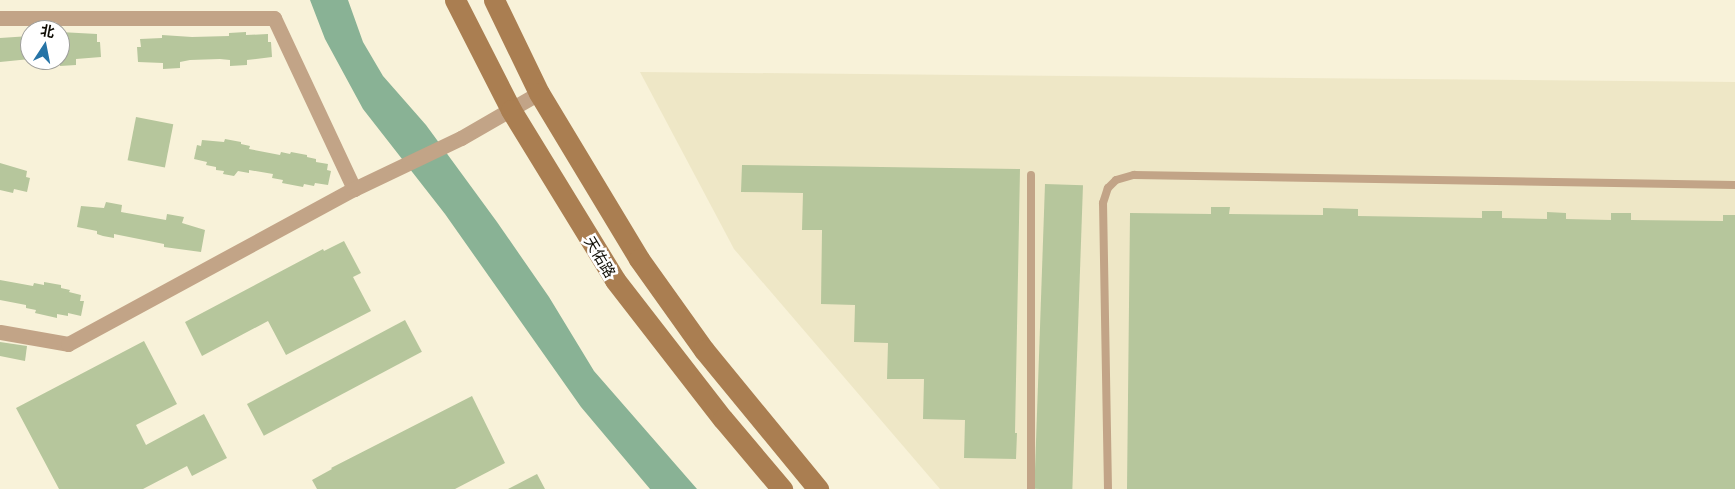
<!DOCTYPE html>
<meta charset="utf-8">
<style>
body{margin:0}
#map{position:relative;width:1735px;height:489px;overflow:hidden;background:#f8f2d9;font-family:Ubuntu,"Noto Sans SC",sans-serif}
div>[style]{position:absolute}
[style*='--x']{left:calc(var(--x)*1px);top:calc(var(--y)*1px);width:calc(var(--w)*1px);rotate:calc(var(--a)*1deg)}
.built>*{inset:0;background:#eee7c6}
.water>*{inset:0;background:#89b295}
.building>*{inset:0;background:#b6c69c;transform-origin:0 0}
.lane>*{height:8px;margin:-4px;padding:0 4px;transform-origin:4px;border-radius:4px;background:#c2a487}
.street>*{height:15px;margin:-7.5px;padding:0 7.5px;transform-origin:7.5px;border-radius:7.5px;background:#c2a487}
.secondary>*{height:21px;margin:-10.5px;padding:0 10.5px;transform-origin:10.5px;border-radius:10.5px;background:#aa7e51}
span{translate:-50% -50%;white-space:nowrap;text-align:center;line-height:1.15;-webkit-text-stroke:5px #fff;paint-order:stroke}
.street-label{font-size:15px;color:#100e06}
.north{position:absolute;left:20px;top:20px;width:50px;height:50px;box-sizing:border-box;background:#fff;border:1px solid #9f9f9b;border-radius:50%;rotate:11deg;font-size:14px;font-weight:700;line-height:20px;text-align:center;color:#100e06}
.north::after{content:'';display:block;margin:auto;width:18px;height:22px;background:#2674a6;clip-path:polygon(50% 0,100% 100%,50% 72%,0 100%)}
</style>
<div id="map">
<div class="built">
<i style="clip-path:polygon(640px 72px,1735px 82px,1735px 489px,940px 489px,734px 249px)"></i>
</div>
<div class="water">
<i style="clip-path:polygon(310px 0,348px 0,363px 42px,383px 76px,426px 125px,497px 222px,549px 297px,594px 371px,697px 489px,650px 489px,581px 407px,445px 214px,363px 109px,325px 39px)"></i>
</div>
<div class="building">
<i style="clip-path:polygon(60px 32px,97px 34px,97px 42px,100px 42px,101px 57px,76px 59px,76px 65px,60px 66px)"></i>
<i style="clip-path:polygon(246px 32px,246px 35px,268px 34px,268px 42px,271px 42px,272px 57px,247px 60px,247px 65px,230px 66px,230px 60px,220px 59px,190px 60px,180px 62px,180px 68px,163px 69px,163px 63px,138px 62px,137px 47px,141px 47px,140px 39px,162px 38px,162px 35px,192px 37px,229px 36px,229px 33px)"></i>
<i style="clip-path:polygon(30px 36px,30px 59px,0 62px,0 38px)"></i>
<i style="left:136px;top:117px;width:38px;height:44px;rotate:11deg"></i>
<i style="clip-path:polygon(225px 139px,241px 142px,241px 144px,250px 146px,249px 149px,280px 155px,281px 152px,290px 154px,291px 152px,307px 155px,307px 157px,316px 159px,316px 162px,328px 164px,327px 170px,331px 171px,328px 185px,315px 183px,314px 186px,304px 184px,303px 187px,282px 183px,283px 180px,272px 178px,273px 174px,249px 170px,249px 173px,238px 171px,234px 176px,223px 174px,224px 171px,216px 170px,216px 167px,206px 165px,207px 162px,194px 159px,197px 145px,201px 146px,202px 140px,224px 142px)"></i>
<i style="clip-path:polygon(0 163px,27px 171px,26px 177px,30px 178px,27px 192px,14px 189px,13px 193px,0 190px)"></i>
<i style="clip-path:polygon(742px 165px,1020px 169px,1015px 433px,1017px 433px,1016px 459px,964px 458px,965px 420px,923px 419px,924px 379px,887px 379px,888px 343px,854px 342px,855px 305px,821px 304px,822px 230px,802px 230px,803px 193px,741px 192px)"></i>
<i style="left:1045px;top:184px;width:38px;height:305px;rotate:2deg"></i>
<i style="clip-path:polygon(106px 202px,122px 205px,121px 212px,166px 220px,167px 214px,184px 217px,182px 223px,205px 230px,201px 252px,164px 247px,164px 244px,114px 234px,114px 238px,103px 236px,97px 234px,97px 231px,77px 227px,81px 206px,104px 208px)"></i>
<i style="clip-path:polygon(1211px 207px,1230px 207px,1229px 214px,1323px 215px,1323px 208px,1358px 209px,1358px 216px,1482px 218px,1482px 211px,1502px 211px,1502px 218px,1547px 219px,1547px 212px,1566px 213px,1566px 219px,1611px 220px,1611px 213px,1631px 213px,1631px 220px,1723px 221px,1723px 215px,1735px 215px,1735px 489px,1127px 489px,1130px 213px,1211px 214px)"></i>
<i style="clip-path:polygon(344px 241px,361px 273px,353px 277px,371px 311px,286px 355px,268px 321px,202px 356px,185px 322px,323px 249px,324px 251px)"></i>
<i style="clip-path:polygon(0 280px,33px 286px,34px 283px,44px 285px,44px 282px,61px 285px,61px 288px,70px 290px,69px 292px,81px 295px,80px 301px,84px 301px,81px 316px,68px 313px,68px 316px,57px 314px,57px 318px,35px 313px,36px 310px,26px 308px,26px 305px,0 300px)"></i>
<i style="left:405px;top:320px;width:36px;height:179px;rotate:62deg"></i>
<i style="clip-path:polygon(144px 341px,177px 404px,136px 425px,146px 445px,204px 414px,227px 458px,192px 476px,187px 466px,143px 489px,59px 489px,16px 408px)"></i>
<i style="clip-path:polygon(0 342px,27px 346px,25px 361px,0 356px)"></i>
<i style="clip-path:polygon(472px 396px,505px 463px,455px 489px,317px 489px,312px 480px,332px 469px,331px 468px)"></i>
<i style="clip-path:polygon(537px 474px,545px 489px,508px 489px)"></i>
</div>
<div class="lane">
<i style="--x:1031;--y:175;--w:314;--a:90"></i>
<i style="--x:1108;--y:489;--w:286;--a:-91"></i>
<i style="--x:1103;--y:203;--w:16;--a:-72"></i>
<i style="--x:1108;--y:188;--w:11;--a:-45"></i>
<i style="--x:1116;--y:180;--w:19;--a:-16"></i>
<i style="--x:1134;--y:175;--w:601;--a:0.95"></i>
</div>
<div class="street">
<i style="--x:0;--y:18;--w:274;--a:0"></i>
<i style="--x:274;--y:18;--w:189;--a:64.9"></i>
<i style="--x:0;--y:332;--w:69;--a:10"></i>
<i style="--x:68;--y:344;--w:325;--a:-28.5"></i>
<i style="--x:354;--y:189;--w:119;--a:-25.5"></i>
<i style="--x:461;--y:138;--w:90;--a:-30"></i>
</div>
<div class="secondary">
<i style="--x:455;--y:0;--w:123;--a:63"></i>
<i style="--x:511;--y:110;--w:199;--a:58.5"></i>
<i style="--x:615;--y:280;--w:176;--a:52.2"></i>
<i style="--x:723;--y:419;--w:92;--a:49.9"></i>
<i style="--x:494;--y:0;--w:103;--a:64.2"></i>
<i style="--x:539;--y:93;--w:194;--a:58.9"></i>
<i style="--x:639;--y:259;--w:112;--a:54.5"></i>
<i style="--x:704;--y:350;--w:180;--a:50.6"></i>
</div>
<div class="street-label">
<span style="left:600px;top:257px;rotate:59deg">天佑路</span>
</div>
<div class="north">北</div>
</div>
